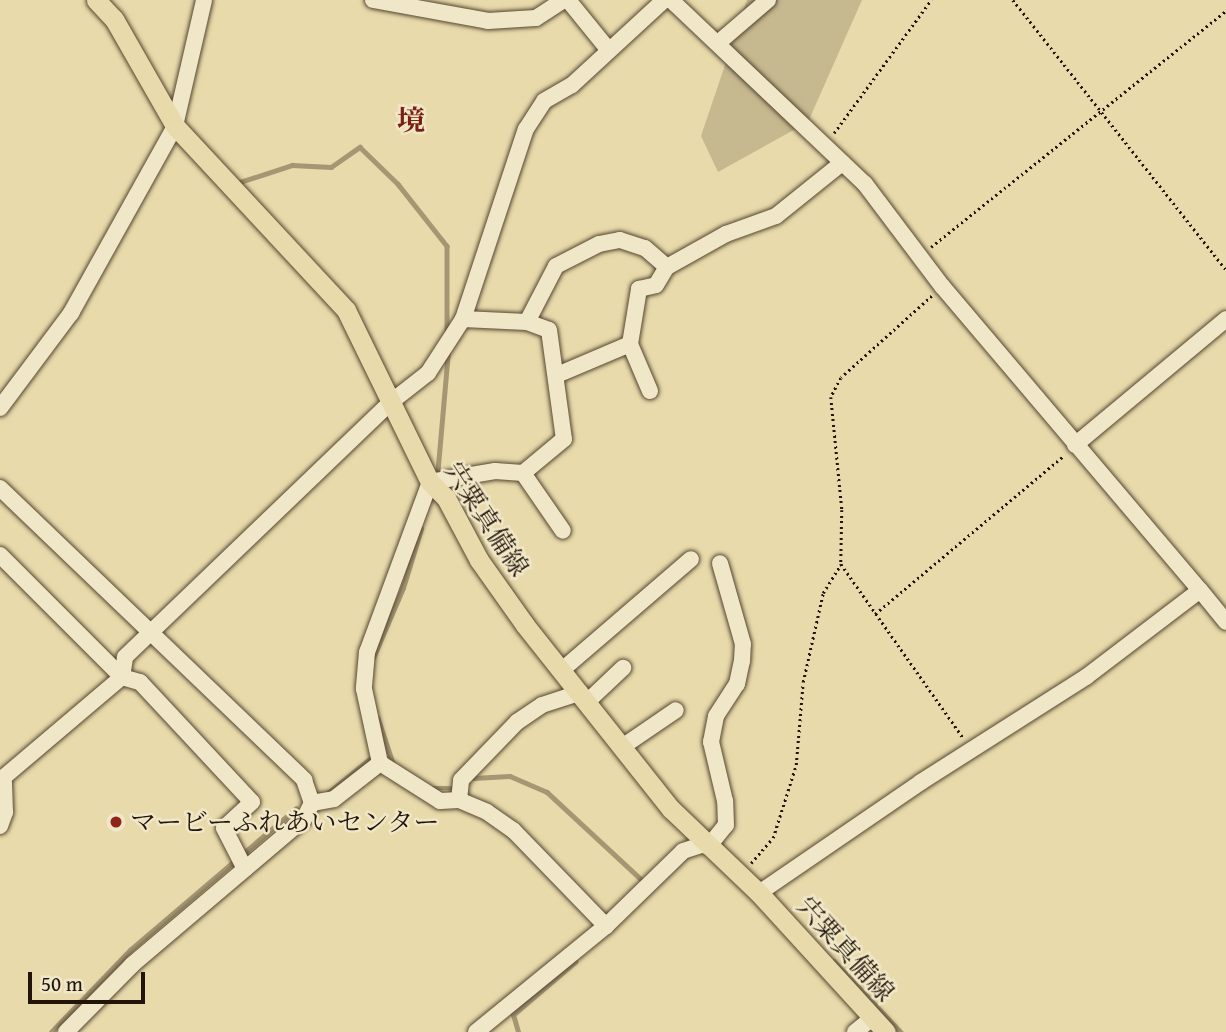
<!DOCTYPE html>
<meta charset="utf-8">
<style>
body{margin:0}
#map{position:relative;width:1226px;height:1032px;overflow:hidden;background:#e8daaa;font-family:"Gentium Book Plus","Noto Serif JP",serif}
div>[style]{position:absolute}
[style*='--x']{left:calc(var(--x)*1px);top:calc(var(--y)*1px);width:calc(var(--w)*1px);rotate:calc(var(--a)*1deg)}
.green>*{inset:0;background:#c6b88f}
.stream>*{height:4.5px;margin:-2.25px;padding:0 2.25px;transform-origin:2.25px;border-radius:2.25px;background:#a59773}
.path>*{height:2.5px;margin-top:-1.25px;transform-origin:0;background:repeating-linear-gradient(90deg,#221409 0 2px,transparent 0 5.5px)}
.roads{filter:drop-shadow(0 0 2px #544631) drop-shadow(0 0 2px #544631)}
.minor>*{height:16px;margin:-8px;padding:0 8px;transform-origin:8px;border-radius:8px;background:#f0e7c8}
.major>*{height:19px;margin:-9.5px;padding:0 9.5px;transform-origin:9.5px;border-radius:9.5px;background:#e8daaa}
.dots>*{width:19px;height:19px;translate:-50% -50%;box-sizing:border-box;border:4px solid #f0e7c8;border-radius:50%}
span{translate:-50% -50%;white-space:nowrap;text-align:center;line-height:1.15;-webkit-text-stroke:5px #f0e7c8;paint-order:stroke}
.street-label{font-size:26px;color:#221409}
.poi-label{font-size:26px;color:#221409}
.left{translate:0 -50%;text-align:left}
.neighbourhood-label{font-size:28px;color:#7a1f14;font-weight:700}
.scale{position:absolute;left:28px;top:972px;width:117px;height:32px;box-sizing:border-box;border:4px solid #221409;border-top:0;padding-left:9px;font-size:21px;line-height:24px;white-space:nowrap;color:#221409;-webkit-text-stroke:5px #f0e7c8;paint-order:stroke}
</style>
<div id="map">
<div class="green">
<i style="clip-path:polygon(747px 0,862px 0,808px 122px,718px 172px,701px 136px)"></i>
</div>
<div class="stream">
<i style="--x:237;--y:183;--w:58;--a:-18.1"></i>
<i style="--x:292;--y:165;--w:39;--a:3"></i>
<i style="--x:331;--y:167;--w:35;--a:-35"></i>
<i style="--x:360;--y:147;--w:53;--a:44.2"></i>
<i style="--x:398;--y:184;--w:79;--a:51.7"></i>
<i style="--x:447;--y:246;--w:88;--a:90"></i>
<i style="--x:437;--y:477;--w:127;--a:-85"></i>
<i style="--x:373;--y:658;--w:76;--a:-66.8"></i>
<i style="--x:403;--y:588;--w:62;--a:-73"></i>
<i style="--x:378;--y:718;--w:47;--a:71.6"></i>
<i style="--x:473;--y:778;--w:37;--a:-3"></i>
<i style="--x:510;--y:776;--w:40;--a:23.4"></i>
<i style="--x:547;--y:792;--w:127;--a:42.8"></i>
<i style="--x:432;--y:788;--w:26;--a:0"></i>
<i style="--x:329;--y:792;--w:55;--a:-39.1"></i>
<i style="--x:834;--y:961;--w:98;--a:46.7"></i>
<i style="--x:51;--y:1032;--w:114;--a:-46.1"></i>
<i style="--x:130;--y:950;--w:218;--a:-40.5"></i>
<i style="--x:518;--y:1032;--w:18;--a:-106"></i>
<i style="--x:513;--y:1015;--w:82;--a:-40.5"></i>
</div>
<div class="path">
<i style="--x:1013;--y:0;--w:344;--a:51.7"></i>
<i style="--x:834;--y:133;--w:165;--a:-53.9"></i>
<i style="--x:931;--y:247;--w:378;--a:-38.7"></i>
<i style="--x:932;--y:296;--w:122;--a:138"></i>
<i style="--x:841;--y:378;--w:21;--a:118"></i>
<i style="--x:831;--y:397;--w:114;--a:84.4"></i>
<i style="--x:842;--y:510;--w:54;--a:91.1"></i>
<i style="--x:841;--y:564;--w:214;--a:54.9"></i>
<i style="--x:875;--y:614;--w:246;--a:-40"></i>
<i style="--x:751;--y:863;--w:33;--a:-49"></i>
<i style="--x:773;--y:838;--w:77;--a:-72.5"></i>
<i style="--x:796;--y:765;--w:83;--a:-85.2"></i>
<i style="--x:803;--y:682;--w:91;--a:-77.3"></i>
<i style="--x:823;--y:593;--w:34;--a:-58"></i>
</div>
<div class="roads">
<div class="minor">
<i style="--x:373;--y:0;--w:117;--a:10.3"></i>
<i style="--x:488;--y:21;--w:48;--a:-3.6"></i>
<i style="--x:536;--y:18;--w:33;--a:-33"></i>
<i style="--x:568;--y:0;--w:62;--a:50.9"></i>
<i style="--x:671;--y:0;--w:267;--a:43.5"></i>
<i style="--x:865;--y:184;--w:128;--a:53"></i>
<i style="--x:942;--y:286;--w:399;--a:49.7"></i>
<i style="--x:718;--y:43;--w:66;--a:-40.7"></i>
<i style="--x:463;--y:319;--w:64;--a:2.7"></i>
<i style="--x:527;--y:322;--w:23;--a:20"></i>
<i style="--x:549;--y:330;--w:110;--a:82.2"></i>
<i style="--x:564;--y:439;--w:53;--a:140.3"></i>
<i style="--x:523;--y:473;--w:28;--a:-176"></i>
<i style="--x:495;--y:471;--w:66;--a:170.4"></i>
<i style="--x:430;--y:482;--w:181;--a:110.3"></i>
<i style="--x:367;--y:652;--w:37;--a:95"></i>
<i style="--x:364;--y:689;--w:76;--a:77.8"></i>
<i style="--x:380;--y:763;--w:71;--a:32.3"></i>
<i style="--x:440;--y:801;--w:19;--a:-3"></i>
<i style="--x:459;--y:800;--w:30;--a:23"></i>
<i style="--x:487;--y:812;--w:32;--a:35"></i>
<i style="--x:513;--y:830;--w:134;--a:45.9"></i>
<i style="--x:527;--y:322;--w:63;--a:-62.6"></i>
<i style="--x:556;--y:266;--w:48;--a:-27.1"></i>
<i style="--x:599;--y:244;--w:21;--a:-11"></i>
<i style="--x:620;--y:240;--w:26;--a:18"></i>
<i style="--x:645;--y:248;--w:29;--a:41"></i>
<i style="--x:557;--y:375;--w:79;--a:-23"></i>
<i style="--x:650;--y:391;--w:51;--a:-113.1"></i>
<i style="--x:630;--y:344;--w:56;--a:-80.7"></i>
<i style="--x:639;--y:289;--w:17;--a:-13"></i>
<i style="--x:656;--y:285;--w:21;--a:-59"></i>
<i style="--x:667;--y:267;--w:68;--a:-29.2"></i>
<i style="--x:726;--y:234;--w:53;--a:-19.8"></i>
<i style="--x:776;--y:216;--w:85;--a:-38.8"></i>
<i style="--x:0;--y:408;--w:119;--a:-53.2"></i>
<i style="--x:71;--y:313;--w:214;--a:-60.9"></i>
<i style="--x:175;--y:126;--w:129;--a:-77"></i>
<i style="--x:1075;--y:445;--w:197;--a:-39.8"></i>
<i style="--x:523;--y:473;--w:70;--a:55.4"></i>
<i style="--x:0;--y:488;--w:422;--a:43.8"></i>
<i style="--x:304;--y:780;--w:24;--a:71"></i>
<i style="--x:312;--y:803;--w:18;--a:117"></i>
<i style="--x:304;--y:819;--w:226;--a:139.7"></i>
<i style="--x:132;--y:965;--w:94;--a:134.6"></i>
<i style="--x:0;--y:555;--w:173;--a:45"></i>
<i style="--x:122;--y:677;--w:19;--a:16"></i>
<i style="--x:140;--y:682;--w:164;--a:47"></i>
<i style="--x:252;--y:802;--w:38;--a:137"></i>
<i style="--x:224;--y:828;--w:46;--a:62.9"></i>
<i style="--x:562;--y:670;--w:170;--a:-40.7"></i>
<i style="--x:587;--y:702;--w:50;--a:-43.4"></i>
<i style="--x:622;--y:747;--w:65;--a:-34.4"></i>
<i style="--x:459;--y:800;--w:20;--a:-84"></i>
<i style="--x:461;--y:780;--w:81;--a:-46"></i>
<i style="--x:517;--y:722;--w:30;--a:-34"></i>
<i style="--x:542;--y:705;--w:40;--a:-18"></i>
<i style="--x:312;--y:803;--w:22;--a:-10"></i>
<i style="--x:334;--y:799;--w:58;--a:-38"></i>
<i style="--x:0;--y:826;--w:15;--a:-70"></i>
<i style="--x:5;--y:812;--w:35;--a:-92"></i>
<i style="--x:4;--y:777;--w:155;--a:-40.3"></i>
<i style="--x:122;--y:677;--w:20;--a:-81"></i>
<i style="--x:125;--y:657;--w:368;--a:-43.8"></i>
<i style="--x:391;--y:402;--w:47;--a:-38.1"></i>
<i style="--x:428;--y:373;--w:64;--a:-57.1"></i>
<i style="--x:463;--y:319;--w:200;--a:-71.7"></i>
<i style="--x:526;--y:129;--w:33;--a:-57"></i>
<i style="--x:544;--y:101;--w:32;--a:-30"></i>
<i style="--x:572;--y:85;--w:125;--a:-42.7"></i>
<i style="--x:708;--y:847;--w:28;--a:-51"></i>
<i style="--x:726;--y:825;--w:24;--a:-92"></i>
<i style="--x:725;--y:801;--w:61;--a:-103.3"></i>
<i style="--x:711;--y:742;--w:26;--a:-79"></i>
<i style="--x:716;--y:716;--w:38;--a:-57"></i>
<i style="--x:737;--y:684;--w:24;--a:-78"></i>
<i style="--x:742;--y:661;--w:17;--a:-87"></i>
<i style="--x:743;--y:644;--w:84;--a:-105.9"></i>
<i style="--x:759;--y:893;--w:196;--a:-34.4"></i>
<i style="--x:921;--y:782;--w:196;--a:-32.5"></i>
<i style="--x:1086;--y:677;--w:143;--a:-37.3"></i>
<i style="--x:1200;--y:590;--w:41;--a:50.9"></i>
<i style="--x:476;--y:1032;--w:168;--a:-39.2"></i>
<i style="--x:606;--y:926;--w:107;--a:-44.2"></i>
<i style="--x:683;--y:851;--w:22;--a:-18"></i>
<i style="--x:855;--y:1032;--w:22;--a:-39"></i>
</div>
<div class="major">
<i style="--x:96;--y:0;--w:26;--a:47"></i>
<i style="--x:114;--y:19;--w:123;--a:60.3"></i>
<i style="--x:175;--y:126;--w:251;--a:47.1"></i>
<i style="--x:346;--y:310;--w:191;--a:64"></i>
<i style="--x:430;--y:482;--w:23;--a:45"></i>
<i style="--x:446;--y:498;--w:70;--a:62"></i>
<i style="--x:479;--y:560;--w:80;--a:54.7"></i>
<i style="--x:525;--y:625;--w:235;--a:51.6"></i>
<i style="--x:671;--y:809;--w:122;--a:43.7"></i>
<i style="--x:759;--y:893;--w:188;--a:47.6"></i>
</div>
</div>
<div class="dots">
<i style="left:116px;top:822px;background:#8f2418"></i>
</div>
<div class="street-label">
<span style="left:487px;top:519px;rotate:57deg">宍粟真備線</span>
<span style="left:846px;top:949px;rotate:48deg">宍粟真備線</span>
</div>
<div class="poi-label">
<span class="left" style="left:130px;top:822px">マービーふれあいセンター</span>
</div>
<div class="neighbourhood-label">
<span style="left:411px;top:120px">境</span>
</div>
<div class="scale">50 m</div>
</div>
